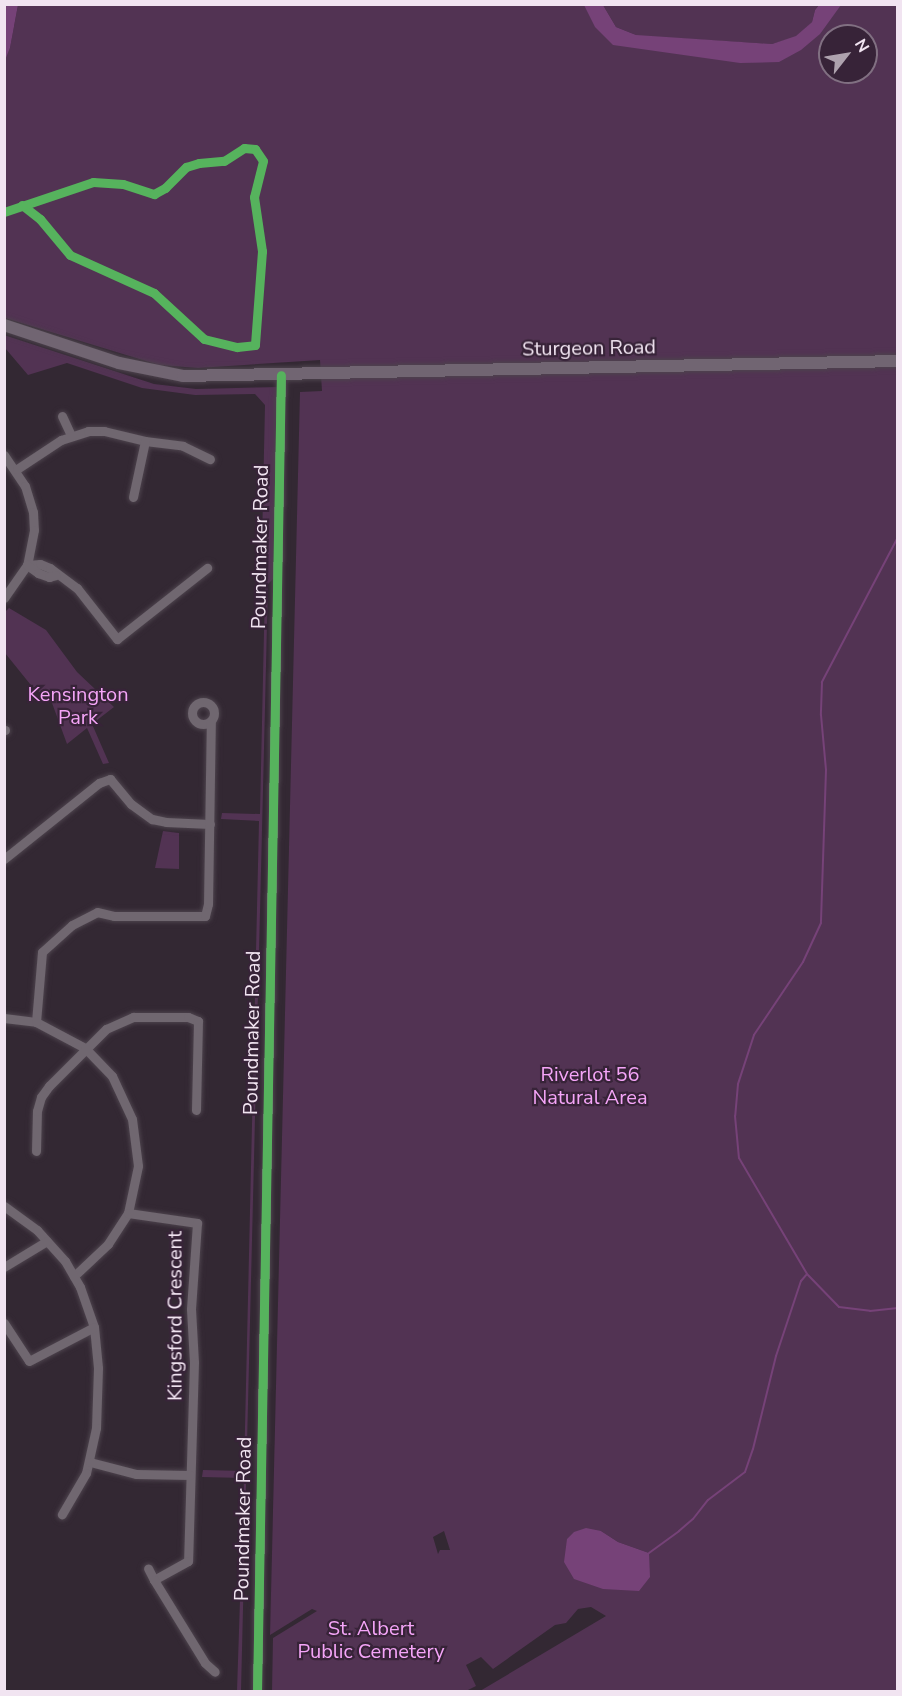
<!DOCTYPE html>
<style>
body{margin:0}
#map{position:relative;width:902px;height:1696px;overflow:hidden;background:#332833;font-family:"Nunito Sans",sans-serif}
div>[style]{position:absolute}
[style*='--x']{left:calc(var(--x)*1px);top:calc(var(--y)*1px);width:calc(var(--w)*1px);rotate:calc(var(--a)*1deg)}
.green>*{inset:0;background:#523353}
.water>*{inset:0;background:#764278}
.stream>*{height:2px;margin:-1px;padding:0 1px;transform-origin:1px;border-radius:1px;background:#764278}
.roads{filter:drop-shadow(0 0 2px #4d434d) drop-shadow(0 0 2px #4d434d)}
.minor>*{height:9px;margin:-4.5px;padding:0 4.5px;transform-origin:4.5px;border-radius:4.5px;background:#706770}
.minor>.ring{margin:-4.5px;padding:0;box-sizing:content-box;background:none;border:9px solid #706770;border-radius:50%}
.major>*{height:12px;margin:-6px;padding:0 6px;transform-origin:6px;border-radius:6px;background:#716572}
.cycleway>*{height:9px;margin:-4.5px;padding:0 4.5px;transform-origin:4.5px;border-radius:4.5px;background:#56b35d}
span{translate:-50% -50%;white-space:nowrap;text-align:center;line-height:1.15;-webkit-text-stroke:4.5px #372338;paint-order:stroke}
.street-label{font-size:20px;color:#f1e4f1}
.park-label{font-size:20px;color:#f5a5f8}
.frame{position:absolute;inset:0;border:6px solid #f1e4f1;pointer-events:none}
.north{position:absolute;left:818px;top:24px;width:60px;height:60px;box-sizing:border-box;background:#372338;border:2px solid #817082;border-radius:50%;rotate:59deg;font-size:16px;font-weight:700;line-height:24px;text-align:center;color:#f1e4f1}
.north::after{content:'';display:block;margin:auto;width:21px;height:27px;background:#aea2ae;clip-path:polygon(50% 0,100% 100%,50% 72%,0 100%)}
</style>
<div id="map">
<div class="green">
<i style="clip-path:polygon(evenodd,18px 5px,594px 5px,612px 30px,636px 35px,616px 27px,603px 5px,819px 5px,815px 10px,812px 22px,796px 37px,772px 44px,637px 36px,767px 52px,803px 36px,833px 5px,897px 5px,897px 1691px,480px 1691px,606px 1616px,591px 1607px,578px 1609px,566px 1623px,555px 1625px,493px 1669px,481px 1657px,466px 1665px,476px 1686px,466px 1691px,272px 1691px,273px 1638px,317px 1611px,312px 1609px,270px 1635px,300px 392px,322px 391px,320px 360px,198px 368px,159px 365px,5px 318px,4px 60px,10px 48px,18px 5px,830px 36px,866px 36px,866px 72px,830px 72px,830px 36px,18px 5px,444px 1531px,450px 1550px,440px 1550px,438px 1554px,433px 1537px,444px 1531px,18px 5px,601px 1531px,618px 1542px,649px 1553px,603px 1589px,601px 1531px)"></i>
<i style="clip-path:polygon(4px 335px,154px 384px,196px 389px,279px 387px,274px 578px,268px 584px,241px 1691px,237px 1691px,244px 1478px,202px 1477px,203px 1470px,244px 1471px,259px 821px,221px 819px,222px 813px,260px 814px,265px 586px,261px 589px,265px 405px,255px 394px,195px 395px,142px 388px,67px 363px,28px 375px,5px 348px)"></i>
<i style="clip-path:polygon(9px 608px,46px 630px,77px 672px,114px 707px,92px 724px,109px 763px,103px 764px,87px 728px,67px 744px,52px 703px,30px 684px,5px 653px,5px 612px)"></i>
<i style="clip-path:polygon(163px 831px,179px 833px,179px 869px,155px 868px)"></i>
</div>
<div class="water">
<i style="clip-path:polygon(5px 4px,18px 5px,10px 48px,5px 60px)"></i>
<i style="clip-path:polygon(584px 5px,603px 5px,616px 27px,636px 35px,772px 44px,796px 36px,812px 22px,815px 10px,819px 5px,841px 5px,820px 34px,801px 50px,779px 62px,740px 63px,613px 45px,595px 27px)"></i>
<i style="clip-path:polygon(586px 1528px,601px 1531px,618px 1542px,649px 1553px,650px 1577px,639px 1591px,603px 1589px,574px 1579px,564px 1562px,567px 1539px,574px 1532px)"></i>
</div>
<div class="stream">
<i style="--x:898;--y:537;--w:164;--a:117.7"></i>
<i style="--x:822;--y:682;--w:33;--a:92"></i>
<i style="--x:821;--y:715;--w:55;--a:84.8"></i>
<i style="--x:826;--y:770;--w:153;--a:91.9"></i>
<i style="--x:821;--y:923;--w:43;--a:114.8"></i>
<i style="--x:803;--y:962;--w:88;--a:123.9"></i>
<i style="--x:754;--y:1035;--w:52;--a:108.1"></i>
<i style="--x:738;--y:1084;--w:32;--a:95"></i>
<i style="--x:735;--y:1116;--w:42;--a:84.6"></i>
<i style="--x:739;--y:1158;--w:134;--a:59.6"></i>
<i style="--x:807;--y:1274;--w:46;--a:45.9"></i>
<i style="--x:839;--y:1307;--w:31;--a:7"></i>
<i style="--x:870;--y:1311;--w:28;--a:-6"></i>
<i style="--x:649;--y:1553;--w:37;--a:-36"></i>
<i style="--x:679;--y:1531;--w:18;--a:-41"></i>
<i style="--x:693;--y:1519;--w:24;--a:-52"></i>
<i style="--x:708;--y:1500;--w:46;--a:-37.1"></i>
<i style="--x:745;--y:1472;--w:24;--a:-71"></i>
<i style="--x:753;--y:1449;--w:96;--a:-76.1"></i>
<i style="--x:776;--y:1356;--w:79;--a:-71.6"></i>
<i style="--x:801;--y:1281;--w:9;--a:-49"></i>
</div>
<div class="roads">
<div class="minor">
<i style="--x:62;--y:416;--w:21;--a:65"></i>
<i style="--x:4;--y:455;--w:37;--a:56"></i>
<i style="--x:25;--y:486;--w:27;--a:73"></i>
<i style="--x:33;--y:512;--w:18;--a:87"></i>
<i style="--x:34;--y:530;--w:36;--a:101"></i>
<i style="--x:27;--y:565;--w:40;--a:124.9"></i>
<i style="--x:17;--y:469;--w:53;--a:-33.4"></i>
<i style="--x:61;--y:440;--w:28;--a:-18"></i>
<i style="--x:88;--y:431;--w:16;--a:0"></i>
<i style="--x:104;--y:431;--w:42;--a:13.7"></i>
<i style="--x:145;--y:441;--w:38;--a:7"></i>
<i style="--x:183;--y:446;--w:30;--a:26"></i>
<i style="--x:133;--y:497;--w:57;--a:-77.9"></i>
<i style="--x:27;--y:565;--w:13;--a:-4"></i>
<i style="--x:40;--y:564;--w:11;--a:22"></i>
<i style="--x:50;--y:568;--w:34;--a:37"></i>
<i style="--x:77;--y:588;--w:65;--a:51.9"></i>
<i style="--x:117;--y:639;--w:115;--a:-38.3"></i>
<i style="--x:27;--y:565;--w:14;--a:36"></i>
<i style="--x:38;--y:573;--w:12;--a:20"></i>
<i style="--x:49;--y:577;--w:7;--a:-16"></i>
<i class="ring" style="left:192px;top:702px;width:13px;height:13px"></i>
<i style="--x:4;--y:730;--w:1;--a:0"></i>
<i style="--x:4;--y:859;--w:122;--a:-38.7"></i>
<i style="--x:99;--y:783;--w:12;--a:-20"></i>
<i style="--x:110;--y:779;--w:33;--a:50"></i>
<i style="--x:131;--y:804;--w:26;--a:36"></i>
<i style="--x:152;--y:819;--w:14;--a:12"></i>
<i style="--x:166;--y:822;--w:44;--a:2.6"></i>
<i style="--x:4;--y:1018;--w:32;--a:7"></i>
<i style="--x:36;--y:1022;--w:55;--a:28"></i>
<i style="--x:85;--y:1048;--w:39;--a:46"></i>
<i style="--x:112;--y:1076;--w:47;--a:65.1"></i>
<i style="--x:132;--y:1119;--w:47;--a:82.7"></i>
<i style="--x:138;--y:1166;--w:48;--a:102"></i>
<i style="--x:128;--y:1213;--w:37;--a:123"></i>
<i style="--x:108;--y:1244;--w:47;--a:136.7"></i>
<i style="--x:36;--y:1022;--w:70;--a:-85.1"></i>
<i style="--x:42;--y:952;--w:40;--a:-42"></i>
<i style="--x:72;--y:925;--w:28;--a:-27"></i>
<i style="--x:97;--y:912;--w:17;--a:13"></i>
<i style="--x:114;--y:916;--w:91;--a:0"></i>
<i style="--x:205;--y:916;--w:12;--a:-76"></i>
<i style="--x:208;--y:904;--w:183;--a:-89.1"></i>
<i style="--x:36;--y:1151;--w:40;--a:-88.6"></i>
<i style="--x:37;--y:1111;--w:15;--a:-74"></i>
<i style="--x:41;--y:1097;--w:14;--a:-54"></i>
<i style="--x:49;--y:1086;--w:81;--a:-45"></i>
<i style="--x:106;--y:1029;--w:30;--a:-24"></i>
<i style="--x:133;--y:1017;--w:55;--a:0"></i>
<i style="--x:188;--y:1017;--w:11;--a:22"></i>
<i style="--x:198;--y:1021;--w:89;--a:91.3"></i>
<i style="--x:4;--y:1206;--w:41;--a:36"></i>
<i style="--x:37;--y:1230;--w:42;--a:47.9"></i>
<i style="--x:65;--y:1261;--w:30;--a:60"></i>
<i style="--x:80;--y:1287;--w:42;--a:70.7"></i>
<i style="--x:94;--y:1327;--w:41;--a:84.4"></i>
<i style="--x:98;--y:1368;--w:60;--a:91.9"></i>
<i style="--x:96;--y:1428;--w:46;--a:102.5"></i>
<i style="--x:86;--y:1473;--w:48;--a:120.3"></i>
<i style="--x:128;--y:1213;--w:70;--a:8.2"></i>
<i style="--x:197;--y:1223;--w:86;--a:94"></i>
<i style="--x:191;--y:1309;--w:53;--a:86.8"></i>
<i style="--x:194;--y:1362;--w:199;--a:91.7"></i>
<i style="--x:188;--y:1561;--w:39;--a:151"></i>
<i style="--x:154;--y:1580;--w:13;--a:-117"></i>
<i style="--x:4;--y:1267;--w:50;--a:-31.2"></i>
<i style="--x:4;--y:1323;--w:45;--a:56.7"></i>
<i style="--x:29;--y:1361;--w:73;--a:-27.6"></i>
<i style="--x:90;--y:1462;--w:48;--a:14.6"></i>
<i style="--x:136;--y:1474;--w:54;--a:1.1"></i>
<i style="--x:154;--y:1580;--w:97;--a:58.4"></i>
<i style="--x:205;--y:1663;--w:13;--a:42"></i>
<i style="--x:257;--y:1692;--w:1317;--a:-88.96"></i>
</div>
<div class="major">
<i style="--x:4;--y:325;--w:121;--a:18.3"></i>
<i style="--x:119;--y:363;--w:65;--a:11.5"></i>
<i style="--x:183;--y:376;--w:715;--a:-1.2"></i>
</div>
</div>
<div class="cycleway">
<i style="--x:22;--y:205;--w:23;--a:38"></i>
<i style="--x:40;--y:219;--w:47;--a:50.2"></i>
<i style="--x:70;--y:255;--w:92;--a:24.3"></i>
<i style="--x:154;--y:293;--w:68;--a:42.6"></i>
<i style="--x:204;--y:339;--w:34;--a:14"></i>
<i style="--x:237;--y:347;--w:18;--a:-6"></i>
<i style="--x:4;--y:212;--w:94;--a:-18.6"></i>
<i style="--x:93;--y:182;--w:30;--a:4"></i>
<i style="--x:123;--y:184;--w:33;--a:18"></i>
<i style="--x:154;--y:194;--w:13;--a:-29"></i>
<i style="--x:165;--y:188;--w:30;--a:-45"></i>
<i style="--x:186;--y:167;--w:14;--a:-17"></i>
<i style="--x:199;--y:163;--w:25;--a:-5"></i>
<i style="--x:224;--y:161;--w:24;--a:-33"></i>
<i style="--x:244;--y:148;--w:11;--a:5"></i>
<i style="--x:255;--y:149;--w:14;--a:56"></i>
<i style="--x:263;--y:161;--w:37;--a:104"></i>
<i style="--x:254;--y:197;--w:55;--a:81.6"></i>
<i style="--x:262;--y:251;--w:94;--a:94.3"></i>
<i style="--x:257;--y:1692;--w:1317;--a:-88.96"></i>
</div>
<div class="street-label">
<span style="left:589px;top:348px;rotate:-1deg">Sturgeon Road</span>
<span style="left:260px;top:547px;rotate:-89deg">Poundmaker Road</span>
<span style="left:252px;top:1033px;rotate:-89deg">Poundmaker Road</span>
<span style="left:175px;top:1316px;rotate:-90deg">Kingsford Crescent</span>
<span style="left:243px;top:1519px;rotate:-89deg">Poundmaker Road</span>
</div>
<div class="park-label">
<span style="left:78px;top:706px">Kensington<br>Park</span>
<span style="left:590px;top:1086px">Riverlot 56<br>Natural Area</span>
<span style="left:371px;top:1640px">St. Albert<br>Public Cemetery</span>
</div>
<div class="frame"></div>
<div class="north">N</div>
</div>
